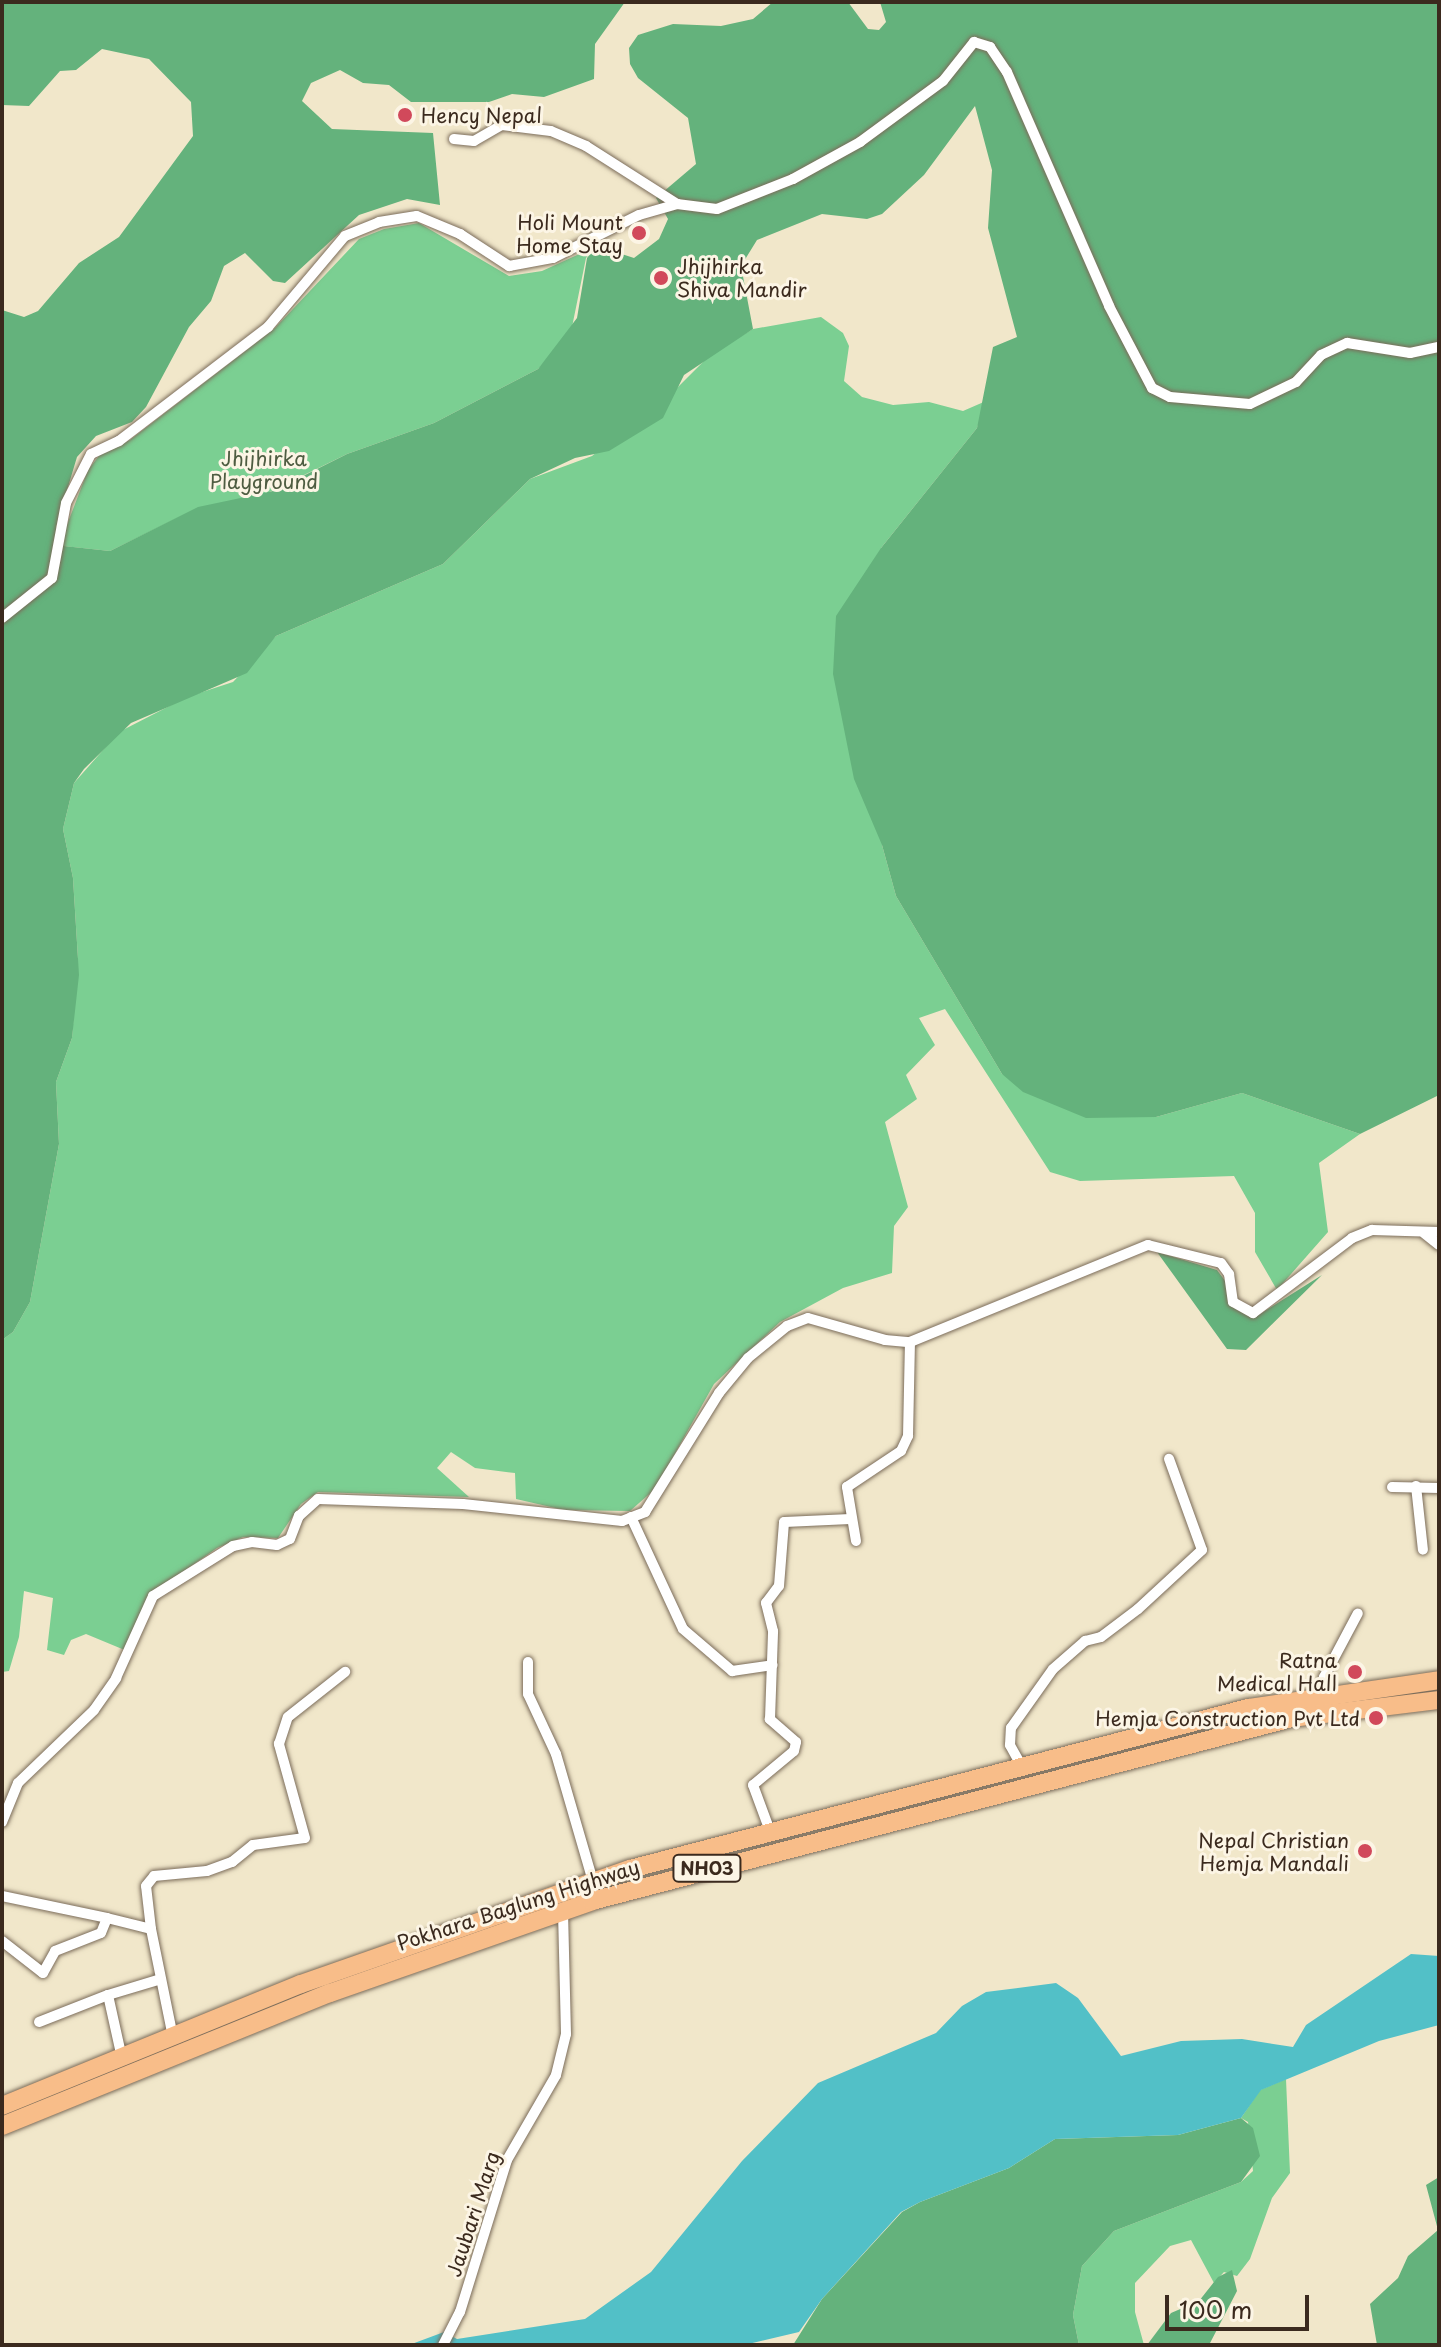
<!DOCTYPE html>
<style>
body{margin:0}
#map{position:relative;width:1441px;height:2347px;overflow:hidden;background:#f1e7ca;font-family:"Playpen Sans",sans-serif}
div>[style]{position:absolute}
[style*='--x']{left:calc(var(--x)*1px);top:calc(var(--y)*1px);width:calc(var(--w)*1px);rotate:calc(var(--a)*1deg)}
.green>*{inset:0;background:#7bcf92}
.forest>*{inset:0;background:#64b27c}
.water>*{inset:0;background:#52c0c7}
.roads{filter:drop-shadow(0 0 2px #7b6c5a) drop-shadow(0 0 2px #7b6c5a)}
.street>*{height:10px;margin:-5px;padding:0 5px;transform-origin:5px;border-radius:5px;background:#fff}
.highway>*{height:18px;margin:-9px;padding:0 9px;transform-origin:9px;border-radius:9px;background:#f8bd89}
.dots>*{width:22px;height:22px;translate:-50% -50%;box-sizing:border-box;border:4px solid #fcf5e5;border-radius:50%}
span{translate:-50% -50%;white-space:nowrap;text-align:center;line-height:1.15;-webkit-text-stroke:6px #fcf5e5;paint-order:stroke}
.shield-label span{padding:2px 6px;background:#fcf5e5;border:2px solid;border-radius:6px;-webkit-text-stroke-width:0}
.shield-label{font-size:18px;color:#3b2a1e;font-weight:700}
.poi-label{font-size:20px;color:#3b2a1e}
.left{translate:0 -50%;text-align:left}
.right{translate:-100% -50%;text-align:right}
.park-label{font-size:20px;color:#4e5c41}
.street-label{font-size:20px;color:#3b2a1e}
.frame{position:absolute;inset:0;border:4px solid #3b2a1e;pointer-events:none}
.scale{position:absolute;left:1165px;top:2295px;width:144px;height:36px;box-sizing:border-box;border:4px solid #3b2a1e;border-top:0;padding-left:10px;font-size:24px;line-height:28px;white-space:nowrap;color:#3b2a1e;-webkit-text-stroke:6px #fcf5e5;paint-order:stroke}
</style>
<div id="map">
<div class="green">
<i style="clip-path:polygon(419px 223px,509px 276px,542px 271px,597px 246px,586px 258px,571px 332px,538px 369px,434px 423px,347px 454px,259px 497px,198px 508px,110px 551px,63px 546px,62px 538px,88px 470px,102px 452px,130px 440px,275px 328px,359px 239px,384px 229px)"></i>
<i style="clip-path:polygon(821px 317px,843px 333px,849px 346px,844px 381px,862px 397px,893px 405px,929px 402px,963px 411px,986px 401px,977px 428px,881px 548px,882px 845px,896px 896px,1002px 1074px,1156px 1117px,1242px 1093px,1360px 1134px,1319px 1163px,1328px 1232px,1277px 1290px,1255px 1252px,1255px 1213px,1234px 1176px,1080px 1181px,1050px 1172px,945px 1009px,919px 1018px,935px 1045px,906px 1075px,917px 1099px,885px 1122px,908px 1207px,894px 1226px,892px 1273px,843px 1288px,780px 1322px,714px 1384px,655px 1489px,630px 1511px,564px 1510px,516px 1499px,515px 1473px,475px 1468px,451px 1452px,437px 1468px,469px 1497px,318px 1492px,301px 1504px,278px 1538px,243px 1537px,217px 1548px,147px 1597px,127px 1651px,86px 1634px,71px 1640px,64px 1655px,47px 1650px,53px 1598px,24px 1591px,19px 1637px,9px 1671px,2px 1672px,2px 1340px,13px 1332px,30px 1302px,59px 1144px,56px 1082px,72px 1038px,78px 959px,73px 878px,63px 829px,74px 783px,119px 732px,187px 697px,233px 682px,276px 636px,443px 564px,530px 479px,592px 456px,676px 389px,711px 354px,753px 329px)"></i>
<i style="clip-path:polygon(1286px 2079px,1290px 2173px,1272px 2198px,1250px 2259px,1237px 2276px,1224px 2272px,1214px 2283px,1191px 2240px,1170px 2246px,1135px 2283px,1135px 2312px,1144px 2345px,1079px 2345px,1073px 2315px,1082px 2266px,1114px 2231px,1241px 2182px,1253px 2171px,1248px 2122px,1241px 2118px,1260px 2090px)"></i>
</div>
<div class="forest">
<i style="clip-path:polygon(2px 2px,625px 2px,595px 44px,594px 79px,544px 97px,512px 94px,489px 102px,411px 102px,389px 85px,363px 83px,340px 70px,311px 83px,302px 101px,332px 129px,433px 133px,440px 205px,407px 199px,359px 215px,285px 283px,273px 281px,245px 253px,224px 266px,211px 301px,189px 327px,146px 407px,132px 422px,96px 436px,77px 457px,56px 527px,64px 546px,110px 551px,198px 507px,273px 491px,347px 454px,434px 423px,538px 369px,577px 318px,587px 258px,597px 246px,634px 258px,659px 239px,668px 219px,656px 198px,696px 164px,688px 118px,638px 78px,630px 64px,629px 48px,638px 35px,673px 24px,721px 26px,753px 19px,773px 2px,848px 2px,868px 29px,879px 30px,886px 22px,880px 2px,1439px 2px,1439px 1095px,1360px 1134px,1242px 1093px,1156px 1117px,1086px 1118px,1023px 1092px,1002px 1074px,896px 896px,882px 845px,854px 779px,833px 674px,836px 616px,881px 548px,977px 428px,993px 347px,1017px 337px,988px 228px,992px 170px,975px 106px,924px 175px,882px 214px,867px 219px,822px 214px,757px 240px,741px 266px,753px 329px,684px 375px,663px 418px,609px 451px,575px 458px,530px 479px,443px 564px,276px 636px,247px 673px,131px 723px,84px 769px,74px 783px,63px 829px,73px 878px,79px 975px,72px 1038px,56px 1082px,59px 1144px,30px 1302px,13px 1332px,2px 1340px,2px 310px,24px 317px,38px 311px,79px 263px,119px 237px,193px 136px,191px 102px,149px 59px,102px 49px,76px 70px,60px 71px,29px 106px,2px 105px)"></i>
<i style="clip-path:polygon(1157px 1252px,1217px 1270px,1226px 1282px,1228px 1299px,1249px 1315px,1260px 1314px,1322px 1275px,1246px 1350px,1227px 1349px)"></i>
<i style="clip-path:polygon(1241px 2118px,1253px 2128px,1260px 2156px,1241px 2182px,1114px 2231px,1082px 2266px,1073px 2315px,1079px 2345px,793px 2345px,822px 2299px,902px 2212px,920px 2202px,1009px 2168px,1055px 2139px,1178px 2135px)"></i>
<i style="clip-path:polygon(1439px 2177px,1439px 2345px,1377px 2345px,1370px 2304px,1398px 2278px,1408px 2256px,1438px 2230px,1426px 2185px)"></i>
<i style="clip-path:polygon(1232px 2270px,1237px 2291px,1209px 2345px,1147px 2345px,1171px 2313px,1199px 2301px,1218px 2277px)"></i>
</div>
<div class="water">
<i style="clip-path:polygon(1411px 1954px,1439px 1956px,1439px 2025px,1379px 2041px,1261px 2090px,1241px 2118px,1178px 2135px,1055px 2139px,1009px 2168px,920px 2202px,901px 2212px,822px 2299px,799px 2332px,744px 2345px,409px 2345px,444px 2332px,457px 2339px,585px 2319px,651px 2272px,742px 2161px,818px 2083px,936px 2033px,962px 2006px,986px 1992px,1056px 1983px,1078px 1998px,1121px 2056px,1181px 2041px,1242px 2039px,1293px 2047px,1306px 2025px)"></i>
</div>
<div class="roads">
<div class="street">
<i style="--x:454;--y:139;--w:20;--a:6"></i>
<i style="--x:474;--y:141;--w:32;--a:-30"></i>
<i style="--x:502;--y:125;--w:49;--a:7"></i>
<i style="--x:551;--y:131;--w:38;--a:23"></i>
<i style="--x:586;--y:146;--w:108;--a:32.5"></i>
<i style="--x:2;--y:618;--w:64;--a:-38.7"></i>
<i style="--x:52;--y:578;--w:76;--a:-79.4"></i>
<i style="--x:66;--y:503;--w:55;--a:-63"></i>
<i style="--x:91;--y:454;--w:31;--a:-25"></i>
<i style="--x:119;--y:441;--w:188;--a:-37.4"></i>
<i style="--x:268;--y:327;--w:119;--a:-49.8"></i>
<i style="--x:345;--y:236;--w:37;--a:-22"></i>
<i style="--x:379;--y:222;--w:38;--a:-9"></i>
<i style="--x:417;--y:216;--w:47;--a:22.7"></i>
<i style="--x:460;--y:234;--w:59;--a:33.1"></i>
<i style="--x:509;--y:266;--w:45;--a:-10.3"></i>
<i style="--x:553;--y:258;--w:96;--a:-26.6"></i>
<i style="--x:639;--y:215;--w:40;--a:-16"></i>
<i style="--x:677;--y:204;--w:40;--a:7.1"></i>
<i style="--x:717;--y:209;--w:82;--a:-21.5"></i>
<i style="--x:793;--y:179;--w:77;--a:-28.9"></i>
<i style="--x:860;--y:142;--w:103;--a:-36.3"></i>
<i style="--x:943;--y:81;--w:50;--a:-51.5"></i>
<i style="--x:974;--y:42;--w:17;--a:17"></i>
<i style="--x:990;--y:47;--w:30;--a:56"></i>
<i style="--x:1007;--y:72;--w:255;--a:66.4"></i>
<i style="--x:1109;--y:306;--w:93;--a:62.3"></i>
<i style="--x:1152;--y:388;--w:20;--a:27"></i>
<i style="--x:1170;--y:397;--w:80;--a:5"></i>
<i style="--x:1250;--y:404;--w:51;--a:-25.6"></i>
<i style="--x:1296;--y:382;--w:37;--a:-47"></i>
<i style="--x:1321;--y:355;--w:29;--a:-25"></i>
<i style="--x:1347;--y:343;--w:64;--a:9"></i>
<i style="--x:1410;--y:353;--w:30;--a:-12"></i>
<i style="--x:1424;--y:1233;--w:19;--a:39"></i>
<i style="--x:1416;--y:1486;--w:64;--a:83.8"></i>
<i style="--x:1392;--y:1487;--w:47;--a:1.2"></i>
<i style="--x:631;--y:1517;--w:123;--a:65.1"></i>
<i style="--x:683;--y:1629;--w:65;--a:40.6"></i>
<i style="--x:732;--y:1671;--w:41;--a:-8.3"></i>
<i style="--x:856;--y:1541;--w:55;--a:-99.5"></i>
<i style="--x:847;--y:1487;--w:65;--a:-33.7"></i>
<i style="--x:901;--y:1451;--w:17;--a:-65"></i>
<i style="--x:908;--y:1436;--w:94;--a:-88.8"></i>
<i style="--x:528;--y:1662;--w:32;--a:90"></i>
<i style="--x:528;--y:1694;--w:66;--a:65"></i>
<i style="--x:556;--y:1754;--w:132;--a:73.8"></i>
<i style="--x:1321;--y:1695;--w:18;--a:-81"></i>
<i style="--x:1324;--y:1677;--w:72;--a:-62"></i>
<i style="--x:1021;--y:1765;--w:23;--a:-119"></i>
<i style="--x:1010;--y:1745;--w:17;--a:-87"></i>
<i style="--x:1011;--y:1728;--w:72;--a:-54.6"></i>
<i style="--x:1053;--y:1669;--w:43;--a:-41.2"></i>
<i style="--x:1085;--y:1641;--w:16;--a:-14"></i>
<i style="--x:1101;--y:1637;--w:46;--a:-37.1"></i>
<i style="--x:1138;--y:1609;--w:87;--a:-42.7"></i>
<i style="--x:1202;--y:1550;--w:97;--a:-109.9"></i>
<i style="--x:2;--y:1822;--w:42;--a:-67.7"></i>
<i style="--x:18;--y:1783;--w:105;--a:-43.8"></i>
<i style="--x:94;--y:1710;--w:39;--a:-55"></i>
<i style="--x:116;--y:1678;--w:90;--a:-65.7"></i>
<i style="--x:153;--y:1596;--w:94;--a:-32"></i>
<i style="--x:233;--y:1546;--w:19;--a:-12"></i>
<i style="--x:252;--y:1542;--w:25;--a:7"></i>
<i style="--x:277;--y:1545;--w:14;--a:-25"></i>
<i style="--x:290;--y:1539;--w:25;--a:-69"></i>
<i style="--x:299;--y:1516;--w:25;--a:-42"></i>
<i style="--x:318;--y:1499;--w:145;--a:2"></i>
<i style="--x:463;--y:1504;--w:160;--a:6.1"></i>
<i style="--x:622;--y:1521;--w:25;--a:-21"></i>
<i style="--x:645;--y:1512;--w:140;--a:-58.1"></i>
<i style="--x:719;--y:1393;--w:45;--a:-50.4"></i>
<i style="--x:748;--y:1358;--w:50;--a:-39.4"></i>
<i style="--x:787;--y:1326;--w:22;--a:-21"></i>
<i style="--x:808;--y:1318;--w:80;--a:15.9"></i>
<i style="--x:885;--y:1340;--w:25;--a:5"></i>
<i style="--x:910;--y:1342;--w:257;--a:-22.2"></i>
<i style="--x:1148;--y:1245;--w:75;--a:13.9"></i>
<i style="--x:1221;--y:1263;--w:14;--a:54"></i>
<i style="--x:1229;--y:1274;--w:28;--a:82"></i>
<i style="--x:1233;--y:1302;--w:23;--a:29"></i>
<i style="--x:1253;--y:1313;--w:124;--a:-37.1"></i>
<i style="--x:1352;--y:1238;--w:22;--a:-22"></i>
<i style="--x:1372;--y:1230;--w:67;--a:1.7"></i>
<i style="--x:770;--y:1831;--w:49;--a:-110.3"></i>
<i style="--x:753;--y:1785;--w:53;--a:-39.7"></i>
<i style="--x:794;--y:1751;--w:9;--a:-77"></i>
<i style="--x:796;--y:1742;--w:35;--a:-139"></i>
<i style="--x:770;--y:1719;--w:88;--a:-88"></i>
<i style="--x:773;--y:1631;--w:29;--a:-104"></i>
<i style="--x:766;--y:1603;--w:21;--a:-53"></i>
<i style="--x:779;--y:1586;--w:64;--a:-85.5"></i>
<i style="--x:784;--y:1522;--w:67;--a:-2.6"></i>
<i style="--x:2;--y:1896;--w:107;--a:11.8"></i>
<i style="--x:151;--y:1929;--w:43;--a:-96.6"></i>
<i style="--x:146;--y:1886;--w:13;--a:-51"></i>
<i style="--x:154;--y:1876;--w:53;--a:-5.4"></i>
<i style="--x:207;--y:1871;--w:27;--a:-20"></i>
<i style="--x:232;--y:1862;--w:27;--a:-39"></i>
<i style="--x:253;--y:1845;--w:52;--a:-7.7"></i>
<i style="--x:305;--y:1838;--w:98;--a:-105.5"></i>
<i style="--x:279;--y:1744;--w:28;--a:-72"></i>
<i style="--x:288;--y:1717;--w:73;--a:-38.3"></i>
<i style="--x:2;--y:1941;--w:52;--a:38"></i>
<i style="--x:43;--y:1973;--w:25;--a:-61"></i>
<i style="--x:55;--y:1951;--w:49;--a:-21.4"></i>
<i style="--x:101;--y:1933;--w:16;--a:-68"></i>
<i style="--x:107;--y:1918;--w:45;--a:14"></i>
<i style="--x:151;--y:1929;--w:110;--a:78.5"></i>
<i style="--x:108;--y:1995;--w:55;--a:-16.8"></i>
<i style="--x:39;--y:2022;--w:74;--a:-21.4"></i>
<i style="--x:108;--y:1995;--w:65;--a:77.5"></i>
<i style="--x:443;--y:2345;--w:37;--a:-63"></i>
<i style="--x:460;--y:2312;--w:159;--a:-72.8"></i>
<i style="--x:507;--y:2160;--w:98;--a:-60"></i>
<i style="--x:556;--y:2075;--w:42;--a:-76.3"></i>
<i style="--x:566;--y:2034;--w:124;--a:-91.4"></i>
</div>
<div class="highway">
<i style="--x:2;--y:2106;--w:323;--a:-22.2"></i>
<i style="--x:301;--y:1984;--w:349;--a:-19.3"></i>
<i style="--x:630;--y:1869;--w:639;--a:-14.6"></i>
<i style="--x:1248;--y:1708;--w:193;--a:-8.3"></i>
<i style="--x:2;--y:2126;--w:354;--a:-22.1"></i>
<i style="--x:330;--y:1993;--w:278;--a:-19.3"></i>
<i style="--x:592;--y:1901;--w:724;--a:-14.65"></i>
<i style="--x:1292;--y:1718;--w:148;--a:-7"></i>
</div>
</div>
<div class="dots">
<i style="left:405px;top:115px;background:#d1495b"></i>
<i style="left:639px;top:233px;background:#d1495b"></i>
<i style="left:661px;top:278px;background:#d1495b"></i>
<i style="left:1355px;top:1672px;background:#d1495b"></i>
<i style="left:1376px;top:1718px;background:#d1495b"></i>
<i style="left:1365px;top:1851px;background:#d1495b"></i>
</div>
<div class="shield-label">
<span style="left:707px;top:1868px">NH03</span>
</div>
<div class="poi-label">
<span class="left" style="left:421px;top:115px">Hency Nepal</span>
<span class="right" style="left:623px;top:234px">Holi Mount<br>Home Stay</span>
<span class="left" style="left:677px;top:278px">Jhijhirka<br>Shiva Mandir</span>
<span class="right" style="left:1337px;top:1672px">Ratna<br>Medical Hall</span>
<span class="right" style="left:1360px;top:1718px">Hemja Construction Pvt Ltd</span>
<span class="right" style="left:1349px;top:1852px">Nepal Christian<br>Hemja Mandali</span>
</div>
<div class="park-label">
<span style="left:264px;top:470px">Jhijhirka<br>Playground</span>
</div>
<div class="street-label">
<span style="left:518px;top:1905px;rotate:-18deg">Pokhara Baglung Highway</span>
<span style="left:473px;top:2214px;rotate:-72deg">Jaubari Marg</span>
</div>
<div class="frame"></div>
<div class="scale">100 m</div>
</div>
